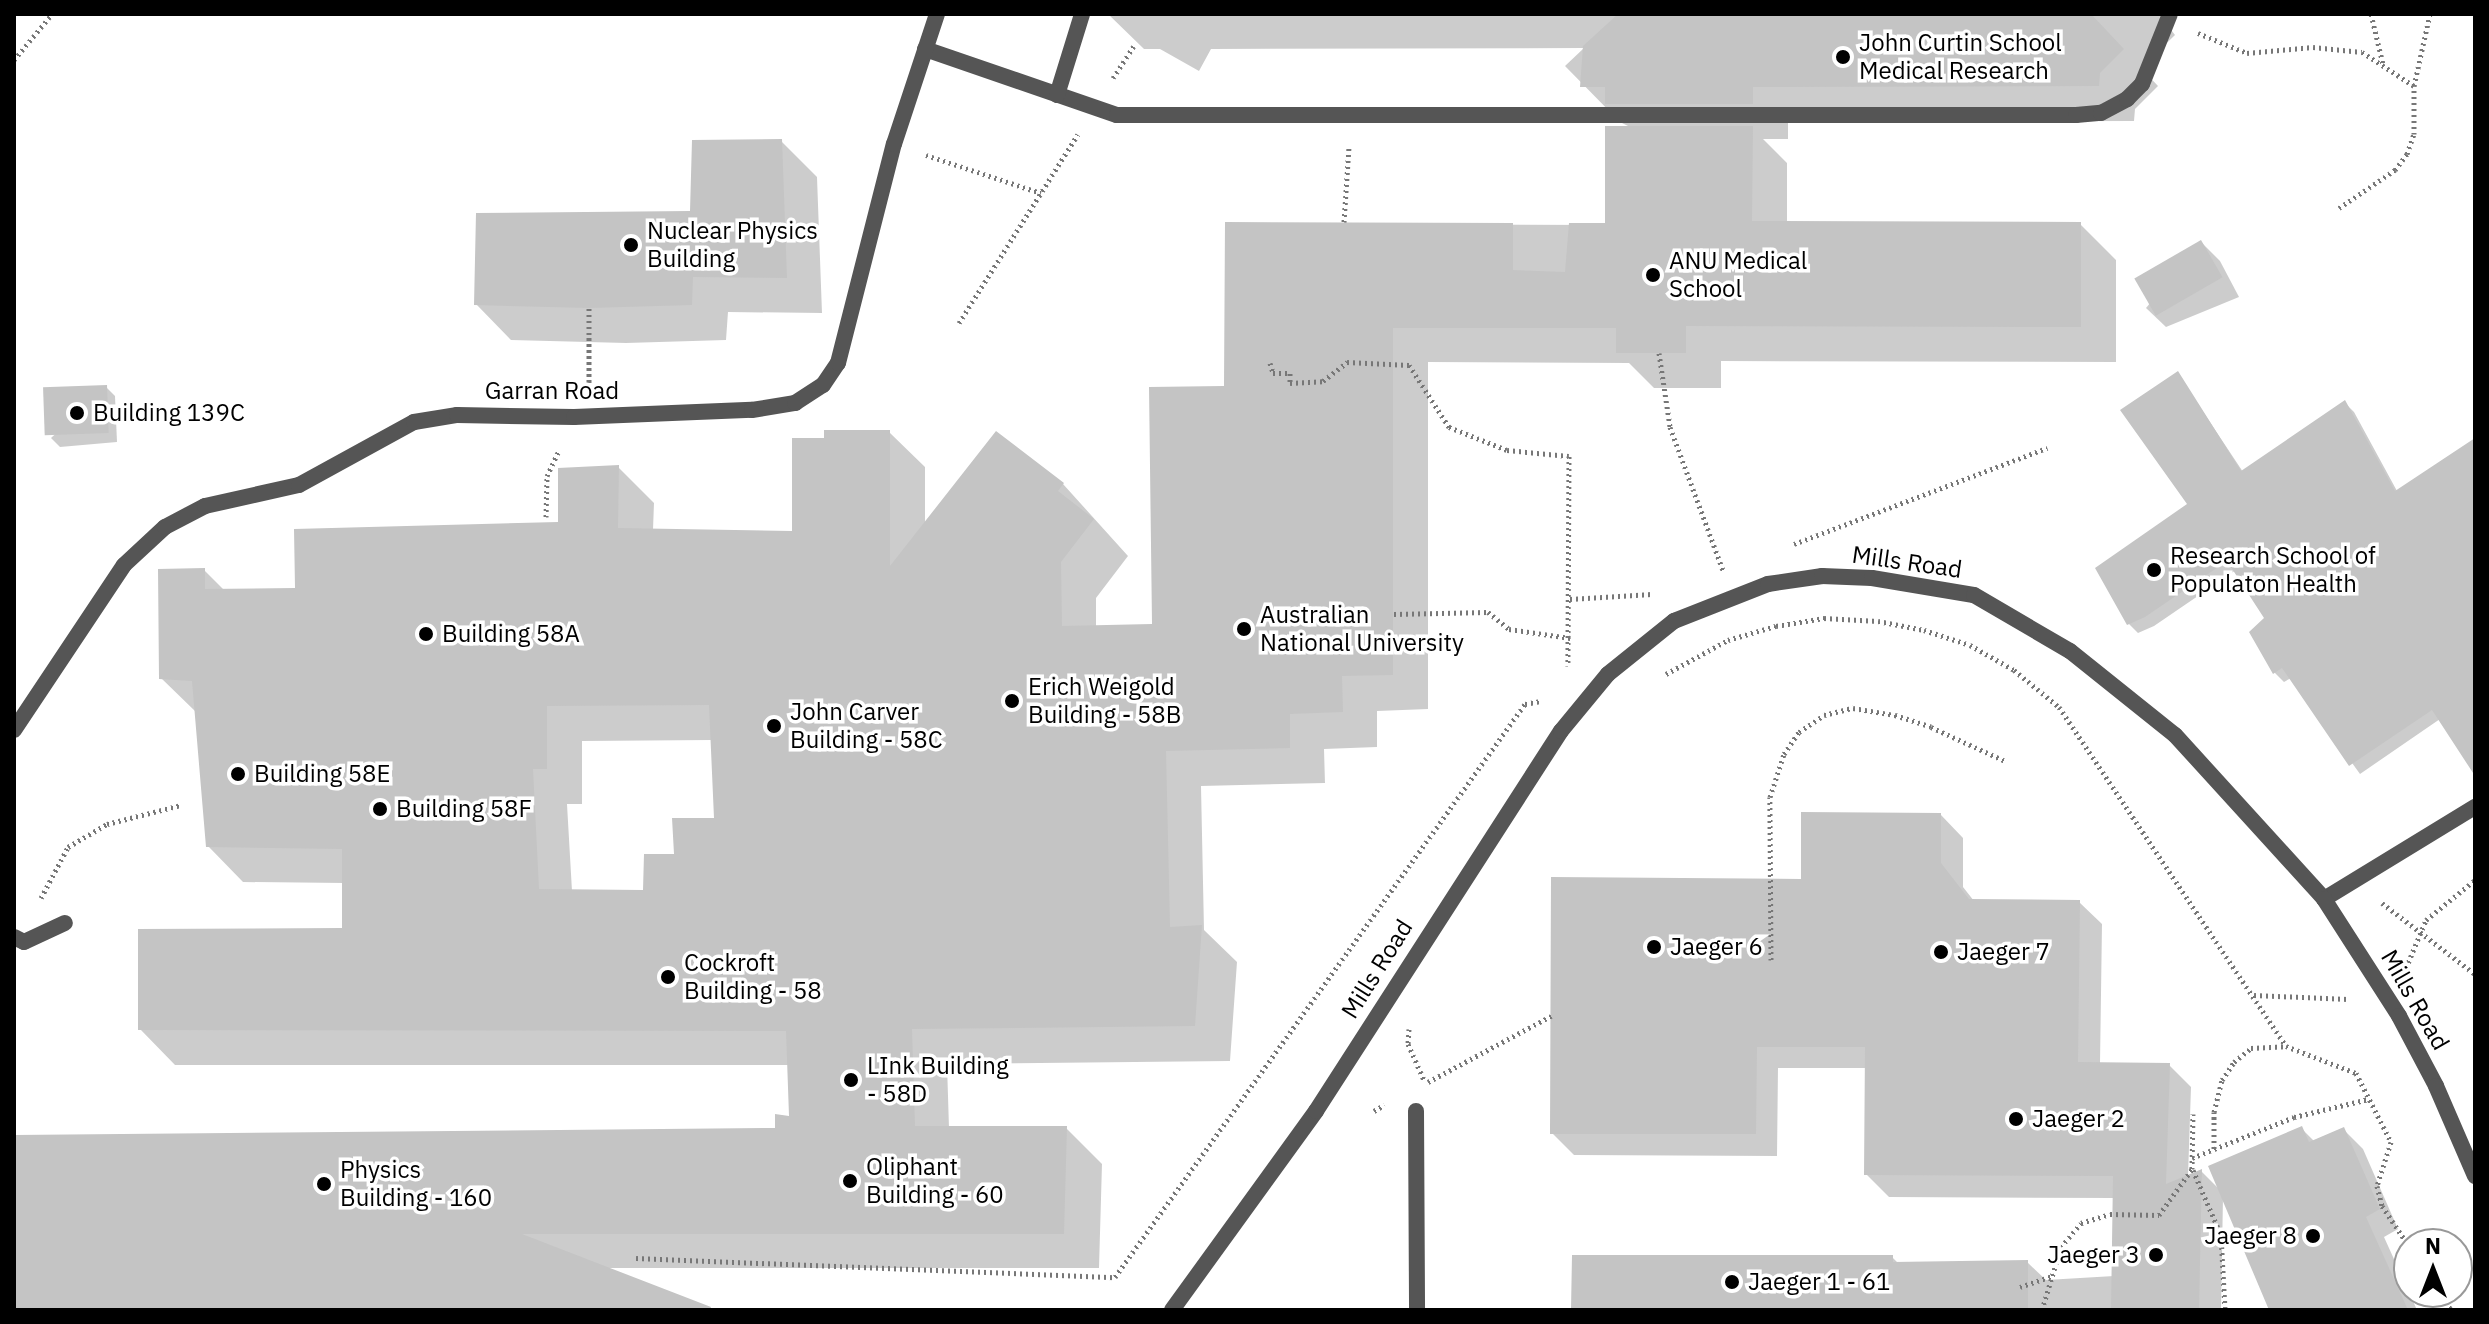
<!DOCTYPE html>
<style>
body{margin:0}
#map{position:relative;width:2489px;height:1324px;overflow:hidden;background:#fff;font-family:"IBM Plex Sans",sans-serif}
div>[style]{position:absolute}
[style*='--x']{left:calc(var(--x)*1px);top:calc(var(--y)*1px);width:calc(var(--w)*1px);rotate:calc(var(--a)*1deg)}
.shadow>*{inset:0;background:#0003}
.building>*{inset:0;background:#c4c4c4;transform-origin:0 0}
.path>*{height:5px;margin-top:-2.5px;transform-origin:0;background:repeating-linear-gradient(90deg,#777 0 2px,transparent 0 6px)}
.service>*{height:16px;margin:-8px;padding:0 8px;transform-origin:8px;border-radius:8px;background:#555}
.minor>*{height:16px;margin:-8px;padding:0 8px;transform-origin:8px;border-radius:8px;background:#555}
.dots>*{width:22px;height:22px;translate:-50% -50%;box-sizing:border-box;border:4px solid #fff;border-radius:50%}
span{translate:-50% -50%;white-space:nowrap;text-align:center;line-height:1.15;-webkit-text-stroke:7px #fff;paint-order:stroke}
.poi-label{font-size:24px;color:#000}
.left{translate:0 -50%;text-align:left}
.right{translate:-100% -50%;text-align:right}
.street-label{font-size:24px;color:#000}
.frame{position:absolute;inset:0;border:16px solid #000;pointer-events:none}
.north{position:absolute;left:2393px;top:1228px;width:80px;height:80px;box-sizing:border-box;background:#fff;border:2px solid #999;border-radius:50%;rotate:0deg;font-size:22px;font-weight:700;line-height:32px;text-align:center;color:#000}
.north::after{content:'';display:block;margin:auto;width:28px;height:36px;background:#000;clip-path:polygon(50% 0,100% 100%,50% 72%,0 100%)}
</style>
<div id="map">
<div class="shadow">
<i style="clip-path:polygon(evenodd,1108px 14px,2159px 14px,2175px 35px,2141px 68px,2158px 86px,2135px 109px,2134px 121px,1788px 122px,1788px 139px,1763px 139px,1787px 163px,1787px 223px,2080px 224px,2116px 260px,2116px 362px,1721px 361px,1721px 388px,1654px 388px,1629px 363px,1428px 362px,1428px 709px,1377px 711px,1377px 747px,1324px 749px,1325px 783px,1201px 786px,1204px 930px,1237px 962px,1230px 1061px,947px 1064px,949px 1128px,1066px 1128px,1102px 1164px,1099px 1268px,607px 1268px,713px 1310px,14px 1310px,14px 1137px,777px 1130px,791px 1118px,789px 1065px,175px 1065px,140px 1029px,344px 930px,344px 883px,243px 882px,208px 846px,197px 713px,161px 678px,204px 570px,225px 591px,297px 590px,560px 524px,618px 467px,654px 503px,653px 530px,794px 533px,826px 440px,889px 432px,925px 467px,925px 525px,1063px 484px,1128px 556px,1096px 598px,1096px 627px,1154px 626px,1226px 388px,1227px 224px,1607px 225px,1632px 128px,1620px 122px,1565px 66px,1584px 48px,1211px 49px,1199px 71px,1160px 49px,1144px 49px,1108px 14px,713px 740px,716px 820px,676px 856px,645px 892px,572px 891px,567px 804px,582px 804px,582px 741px,713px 740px)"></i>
<i style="clip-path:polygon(781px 141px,817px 177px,822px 313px,728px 312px,726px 340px,626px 343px,511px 340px,476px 304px,692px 213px)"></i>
<i style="clip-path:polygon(2201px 242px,2220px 261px,2239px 297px,2166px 327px,2146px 308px)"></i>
<i style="clip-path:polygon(2178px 374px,2243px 472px,2345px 403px,2354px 412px,2397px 491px,2475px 440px,2475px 770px,2440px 719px,2360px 774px,2291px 678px,2284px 682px,2275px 673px,2266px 618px,2236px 570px,2154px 626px,2138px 633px,2129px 624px,2190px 504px)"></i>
<i style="clip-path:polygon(106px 387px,115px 396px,117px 442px,60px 447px,51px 438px)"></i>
<i style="clip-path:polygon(1941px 815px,1963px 838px,1963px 887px,1974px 901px,2079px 902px,2102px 924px,2100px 1064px,2169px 1065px,2191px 1087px,2188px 1177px,2201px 1171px,2219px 1189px,2302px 1129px,2315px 1142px,2344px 1130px,2363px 1149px,2398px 1229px,2384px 1237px,2417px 1310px,2271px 1310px,2223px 1197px,2221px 1310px,1573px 1310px,1892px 1257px,1899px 1264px,2027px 1262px,2046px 1280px,2114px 1276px,2115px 1198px,1889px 1197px,1866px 1174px,1867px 1068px,1778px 1068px,1777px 1156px,1574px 1155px,1552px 1133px,1803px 881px)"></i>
</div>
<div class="building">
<i style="clip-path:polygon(1618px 14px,2091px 14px,2124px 49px,2100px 73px,2099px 86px,1753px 87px,1753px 104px,1605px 104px,1605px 87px,1580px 87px,1583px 46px)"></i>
<i style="clip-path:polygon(evenodd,1605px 126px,1753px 126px,1752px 221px,2081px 222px,2081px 327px,1686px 326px,1686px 353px,1616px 353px,1616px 328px,1393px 328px,1393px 675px,1342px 676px,1343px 712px,1290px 714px,1290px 748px,1166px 751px,1170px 927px,1202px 925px,1195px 1026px,912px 1029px,915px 1126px,1067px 1126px,1064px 1234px,522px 1234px,711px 1307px,710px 1310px,14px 1310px,14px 1135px,775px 1128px,775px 1114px,789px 1116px,786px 1031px,138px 1030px,138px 929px,342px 928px,342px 849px,206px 847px,192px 681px,159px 679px,158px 569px,205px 568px,205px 589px,295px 588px,294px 529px,558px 522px,558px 468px,619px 465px,618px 528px,792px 531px,792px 438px,824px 438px,824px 430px,890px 430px,890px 566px,996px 431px,1064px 483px,1058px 491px,1094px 519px,1061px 562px,1062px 626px,1152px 624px,1149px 387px,1224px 386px,1225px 222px,1513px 223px,1513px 270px,1565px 272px,1569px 223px,1605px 223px,1605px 126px,709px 705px,714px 818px,672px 818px,674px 854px,644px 854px,643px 890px,539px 889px,533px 769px,547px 769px,547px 706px,709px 705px)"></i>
<i style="clip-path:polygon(782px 139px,787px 278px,693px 277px,692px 305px,589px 308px,474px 305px,476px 213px,690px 211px,692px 140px)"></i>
<i style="left:2201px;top:240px;width:43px;height:77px;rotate:60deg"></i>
<i style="clip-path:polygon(2178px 371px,2241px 471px,2345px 400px,2395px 491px,2475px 438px,2475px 776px,2432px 710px,2349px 766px,2282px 668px,2273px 674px,2249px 632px,2264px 618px,2227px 561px,2145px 617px,2127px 625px,2095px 568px,2187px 504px,2120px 410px)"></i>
<i style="left:107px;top:385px;width:48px;height:64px;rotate:88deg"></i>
<i style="clip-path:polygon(1801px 812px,1941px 813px,1941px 863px,1969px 899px,2080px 900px,2078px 1062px,2170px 1063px,2166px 1184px,2202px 1169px,2199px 1310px,2111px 1310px,2113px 1176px,1864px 1175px,1865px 1047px,1757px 1047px,1756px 1134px,1550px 1134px,1551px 877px,1801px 879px)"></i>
<i style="clip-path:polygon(2302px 1126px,2309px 1142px,2344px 1127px,2380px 1209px,2366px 1217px,2408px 1310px,2269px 1310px,2208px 1166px)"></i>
<i style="clip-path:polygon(1572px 1255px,1893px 1255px,1893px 1262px,2028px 1260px,2028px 1310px,1571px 1310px)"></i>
</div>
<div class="path">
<i style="--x:2371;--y:14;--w:51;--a:76.5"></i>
<i style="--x:2198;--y:33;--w:53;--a:22.2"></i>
<i style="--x:2247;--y:53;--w:66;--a:-5.2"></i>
<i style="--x:2313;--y:47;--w:49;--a:5.8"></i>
<i style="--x:2362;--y:52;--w:62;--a:33.2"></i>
<i style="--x:14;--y:60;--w:60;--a:-50.4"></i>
<i style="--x:1113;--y:78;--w:38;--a:-57"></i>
<i style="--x:926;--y:155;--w:121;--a:18.3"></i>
<i style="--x:2339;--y:208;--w:68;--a:-34.2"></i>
<i style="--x:2395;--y:170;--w:20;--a:-53"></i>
<i style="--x:2407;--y:154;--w:21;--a:-71"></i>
<i style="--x:2414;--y:134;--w:48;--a:-90"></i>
<i style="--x:2414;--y:86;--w:74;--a:-77.5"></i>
<i style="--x:1344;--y:222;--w:75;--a:-86.2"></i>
<i style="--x:589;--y:308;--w:75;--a:90"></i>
<i style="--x:959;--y:323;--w:223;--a:-57.8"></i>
<i style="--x:1659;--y:353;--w:75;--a:81.5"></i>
<i style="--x:1670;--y:427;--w:153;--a:69.7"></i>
<i style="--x:1270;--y:363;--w:10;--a:73"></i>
<i style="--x:1273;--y:373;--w:17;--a:0"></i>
<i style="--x:1290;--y:373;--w:10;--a:90"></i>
<i style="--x:1290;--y:383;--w:33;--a:-3"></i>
<i style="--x:1323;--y:381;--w:31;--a:-38"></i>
<i style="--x:1347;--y:362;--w:62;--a:2.8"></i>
<i style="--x:1409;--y:365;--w:74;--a:57.2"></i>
<i style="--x:1449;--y:427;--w:62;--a:21.6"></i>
<i style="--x:1507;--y:450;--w:62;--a:5.5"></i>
<i style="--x:1569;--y:456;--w:210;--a:90.3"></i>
<i style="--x:546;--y:517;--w:41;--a:-88.6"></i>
<i style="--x:547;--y:476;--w:29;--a:-65"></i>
<i style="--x:1794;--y:544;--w:271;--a:-20.8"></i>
<i style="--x:1570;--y:599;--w:82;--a:-3.5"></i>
<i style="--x:1394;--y:614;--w:94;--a:-1.2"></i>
<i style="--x:1488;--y:612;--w:27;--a:39"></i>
<i style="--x:1509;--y:629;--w:62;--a:8.4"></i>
<i style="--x:1666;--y:674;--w:71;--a:-28.7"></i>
<i style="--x:1728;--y:640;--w:50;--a:-16.3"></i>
<i style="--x:1776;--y:626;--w:49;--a:-9.5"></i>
<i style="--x:1824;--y:618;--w:54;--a:3.2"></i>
<i style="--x:1878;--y:621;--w:47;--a:11.1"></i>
<i style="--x:1924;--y:630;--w:48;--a:18.1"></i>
<i style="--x:1970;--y:645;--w:51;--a:29.6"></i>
<i style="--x:2014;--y:670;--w:58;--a:39.4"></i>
<i style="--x:2059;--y:707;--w:408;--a:56.2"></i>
<i style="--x:2286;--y:1046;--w:75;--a:21.1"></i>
<i style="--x:2356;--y:1073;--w:77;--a:63.1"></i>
<i style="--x:2391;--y:1142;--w:46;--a:107.7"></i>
<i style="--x:2377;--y:1186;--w:21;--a:76"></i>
<i style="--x:2382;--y:1206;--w:48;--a:56"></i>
<i style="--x:41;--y:898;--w:58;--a:-62.1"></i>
<i style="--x:68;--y:847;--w:45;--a:-30.5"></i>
<i style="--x:107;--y:824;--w:76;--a:-14.4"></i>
<i style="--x:2382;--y:903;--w:117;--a:37.4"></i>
<i style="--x:1771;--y:960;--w:163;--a:-90.4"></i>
<i style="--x:1770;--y:797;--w:45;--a:-72"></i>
<i style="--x:1784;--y:754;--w:27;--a:-56"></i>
<i style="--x:1799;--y:732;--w:30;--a:-34"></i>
<i style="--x:1824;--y:715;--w:30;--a:-14"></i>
<i style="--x:1853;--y:708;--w:43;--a:9.5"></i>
<i style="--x:1895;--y:715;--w:38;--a:18"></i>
<i style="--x:1931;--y:727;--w:81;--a:24.7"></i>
<i style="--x:2406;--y:968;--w:52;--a:-67.4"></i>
<i style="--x:2426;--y:920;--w:63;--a:-39.2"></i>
<i style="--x:2254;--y:995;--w:94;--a:2.4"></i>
<i style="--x:1409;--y:1029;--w:15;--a:94"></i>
<i style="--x:1408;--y:1044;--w:39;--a:66"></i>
<i style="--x:1428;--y:1082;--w:140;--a:-28.2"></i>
<i style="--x:1374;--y:1111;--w:12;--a:-31"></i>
<i style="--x:2214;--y:1149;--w:37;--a:-90"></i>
<i style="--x:2214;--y:1112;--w:33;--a:-76"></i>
<i style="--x:2222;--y:1080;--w:22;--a:-56"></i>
<i style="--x:2234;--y:1062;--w:22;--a:-39"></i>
<i style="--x:2251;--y:1048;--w:35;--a:-3"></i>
<i style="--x:2192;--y:1158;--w:110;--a:-21.9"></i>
<i style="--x:2294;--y:1117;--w:77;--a:-13.5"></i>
<i style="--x:2193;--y:1170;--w:71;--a:66.7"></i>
<i style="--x:2221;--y:1235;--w:75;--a:86.9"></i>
<i style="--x:636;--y:1258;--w:479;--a:2.3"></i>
<i style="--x:1115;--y:1277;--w:705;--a:-54.42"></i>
<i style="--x:1525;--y:704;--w:16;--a:-11"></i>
<i style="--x:2020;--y:1287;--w:36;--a:-19"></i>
<i style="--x:2439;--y:1292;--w:22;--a:56"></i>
<i style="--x:2042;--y:1310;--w:66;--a:-73.2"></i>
<i style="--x:2061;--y:1247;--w:31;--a:-50"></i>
<i style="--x:2081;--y:1223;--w:30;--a:-17"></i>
<i style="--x:2110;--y:1214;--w:49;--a:1.2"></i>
<i style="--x:2159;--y:1215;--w:57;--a:-54.3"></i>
<i style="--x:2192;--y:1169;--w:55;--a:-89"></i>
</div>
<div class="service">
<i style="--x:925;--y:49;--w:203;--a:19"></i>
<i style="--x:1117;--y:115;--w:959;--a:0"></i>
<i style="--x:2076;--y:115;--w:25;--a:-5"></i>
<i style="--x:2101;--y:113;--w:30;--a:-28"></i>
<i style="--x:2127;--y:99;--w:21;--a:-45"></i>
<i style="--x:2142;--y:84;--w:75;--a:-68.2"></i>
<i style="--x:1057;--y:95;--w:85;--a:-72.8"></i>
<i style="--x:1416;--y:1111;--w:199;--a:89.7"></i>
</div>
<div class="minor">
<i style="--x:14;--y:730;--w:198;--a:-56.3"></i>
<i style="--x:124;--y:565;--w:56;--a:-42.8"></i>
<i style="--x:165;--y:527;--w:45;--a:-27.7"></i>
<i style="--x:205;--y:506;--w:96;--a:-12.6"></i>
<i style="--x:299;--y:485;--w:131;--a:-28.7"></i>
<i style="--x:414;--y:422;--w:44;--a:-9.2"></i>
<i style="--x:457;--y:415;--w:117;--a:1"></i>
<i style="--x:574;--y:417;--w:178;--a:-2.3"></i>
<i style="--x:752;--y:410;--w:44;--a:-9.2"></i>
<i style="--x:795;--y:403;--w:33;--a:-33"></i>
<i style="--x:823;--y:385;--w:27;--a:-56"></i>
<i style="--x:838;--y:363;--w:226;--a:-75.7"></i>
<i style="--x:894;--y:144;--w:137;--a:-71.7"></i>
<i style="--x:2324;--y:899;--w:177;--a:-31.4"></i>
<i style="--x:14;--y:937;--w:11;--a:27"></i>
<i style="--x:24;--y:942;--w:45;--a:-24.9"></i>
<i style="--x:1172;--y:1310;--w:246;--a:-54.1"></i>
<i style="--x:1316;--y:1111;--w:452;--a:-57.2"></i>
<i style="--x:1561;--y:731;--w:74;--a:-50.5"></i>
<i style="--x:1608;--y:674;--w:85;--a:-38.8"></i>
<i style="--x:1674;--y:621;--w:101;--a:-21.5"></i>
<i style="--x:1768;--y:584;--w:55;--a:-8.4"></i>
<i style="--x:1822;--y:576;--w:50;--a:2.3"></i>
<i style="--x:1872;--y:578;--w:103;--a:9.5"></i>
<i style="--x:1974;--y:595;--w:111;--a:30.3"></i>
<i style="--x:2070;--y:651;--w:134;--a:38.7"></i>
<i style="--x:2175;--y:735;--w:222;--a:47.7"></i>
<i style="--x:2324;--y:899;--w:139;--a:57.3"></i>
<i style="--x:2399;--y:1016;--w:79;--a:62.1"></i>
<i style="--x:2436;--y:1086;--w:98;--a:66.6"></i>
</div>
<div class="dots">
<i style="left:1843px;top:57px;background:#000"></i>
<i style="left:631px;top:245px;background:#000"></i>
<i style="left:1653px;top:275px;background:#000"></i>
<i style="left:77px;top:413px;background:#000"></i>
<i style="left:2154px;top:570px;background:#000"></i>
<i style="left:1244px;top:629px;background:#000"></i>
<i style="left:426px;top:634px;background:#000"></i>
<i style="left:1012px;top:701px;background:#000"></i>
<i style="left:774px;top:726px;background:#000"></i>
<i style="left:238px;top:774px;background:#000"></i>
<i style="left:380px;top:809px;background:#000"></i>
<i style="left:1654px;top:947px;background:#000"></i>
<i style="left:1941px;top:952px;background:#000"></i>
<i style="left:668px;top:977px;background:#000"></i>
<i style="left:851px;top:1080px;background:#000"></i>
<i style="left:2016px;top:1119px;background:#000"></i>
<i style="left:850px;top:1181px;background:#000"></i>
<i style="left:324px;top:1184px;background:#000"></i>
<i style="left:2313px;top:1236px;background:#000"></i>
<i style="left:2156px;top:1255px;background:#000"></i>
<i style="left:1732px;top:1282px;background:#000"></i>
</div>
<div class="poi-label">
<span class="left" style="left:1859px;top:57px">John Curtin School<br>Medical Research</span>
<span class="left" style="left:647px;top:245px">Nuclear Physics<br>Building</span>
<span class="left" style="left:1669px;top:275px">ANU Medical<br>School</span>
<span class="left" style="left:93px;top:413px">Building 139C</span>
<span class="left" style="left:2170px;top:570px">Research School of<br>Populaton Health</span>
<span class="left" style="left:1260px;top:629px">Australian<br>National University</span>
<span class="left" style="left:442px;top:634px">Building 58A</span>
<span class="left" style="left:1028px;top:701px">Erich Weigold<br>Building - 58B</span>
<span class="left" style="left:790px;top:726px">John Carver<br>Building - 58C</span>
<span class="left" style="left:254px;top:774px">Building 58E</span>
<span class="left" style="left:396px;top:809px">Building 58F</span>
<span class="left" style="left:1670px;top:947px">Jaeger 6</span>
<span class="left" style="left:1957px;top:952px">Jaeger 7</span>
<span class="left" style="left:684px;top:977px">Cockroft<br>Building - 58</span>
<span class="left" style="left:867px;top:1080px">LInk Building<br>- 58D</span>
<span class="left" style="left:2032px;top:1119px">Jaeger 2</span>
<span class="left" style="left:866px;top:1181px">Oliphant<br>Building - 60</span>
<span class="left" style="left:340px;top:1184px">Physics<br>Building - 160</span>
<span class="right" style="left:2297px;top:1236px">Jaeger 8</span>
<span class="right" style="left:2140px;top:1255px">Jaeger 3</span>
<span class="left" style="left:1748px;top:1282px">Jaeger 1 - 61</span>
</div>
<div class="street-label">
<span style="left:552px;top:391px">Garran Road</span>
<span style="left:1907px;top:562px;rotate:8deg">Mills Road</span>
<span style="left:1377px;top:969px;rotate:-58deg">Mills Road</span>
<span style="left:2415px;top:1000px;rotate:60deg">Mills Road</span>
</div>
<div class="frame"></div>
<div class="north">N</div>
</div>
